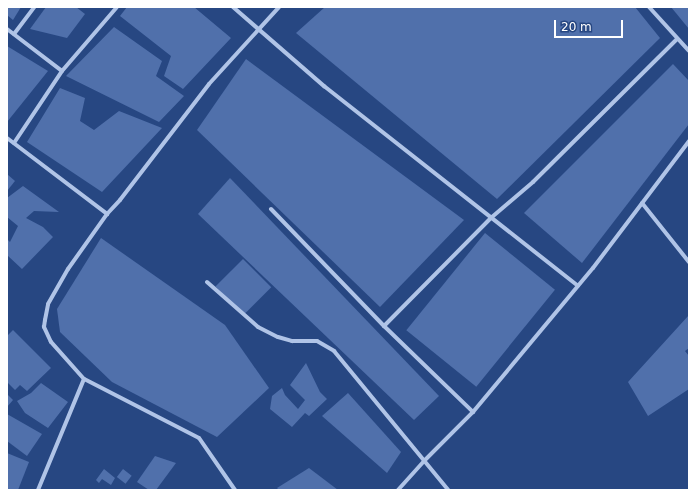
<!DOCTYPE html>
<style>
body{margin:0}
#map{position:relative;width:696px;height:497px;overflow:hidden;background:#274782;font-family:"DejaVu Sans",sans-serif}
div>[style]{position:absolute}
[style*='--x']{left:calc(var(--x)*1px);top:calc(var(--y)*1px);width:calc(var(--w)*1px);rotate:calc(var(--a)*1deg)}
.building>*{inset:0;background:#5070ab;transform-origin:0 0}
.street>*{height:4px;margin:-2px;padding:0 2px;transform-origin:2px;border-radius:2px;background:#b0c4e7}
span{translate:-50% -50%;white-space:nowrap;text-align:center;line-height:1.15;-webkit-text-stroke:4px #274782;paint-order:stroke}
.frame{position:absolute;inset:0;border:8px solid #fff;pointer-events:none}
.scale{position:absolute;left:554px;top:20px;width:69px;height:18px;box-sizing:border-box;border:2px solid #fff;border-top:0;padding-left:5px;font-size:12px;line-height:14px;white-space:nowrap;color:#fff;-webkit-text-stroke:3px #274782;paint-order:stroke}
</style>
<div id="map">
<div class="building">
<i style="clip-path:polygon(7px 7px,21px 7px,13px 20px,7px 15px)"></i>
<i style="clip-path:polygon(46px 7px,76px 7px,85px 14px,67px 38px,30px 29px)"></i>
<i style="clip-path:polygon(127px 7px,194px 7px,231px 38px,183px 89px,164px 76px,171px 56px,120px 16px)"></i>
<i style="clip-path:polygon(325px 7px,635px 7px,660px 38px,497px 199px,296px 33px)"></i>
<i style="clip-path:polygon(671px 7px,689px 7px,689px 29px)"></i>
<i style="clip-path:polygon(114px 27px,162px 61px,156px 76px,184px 96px,159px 122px,66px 76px)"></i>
<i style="clip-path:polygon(7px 46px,48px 71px,7px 122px)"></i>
<i style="clip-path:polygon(246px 59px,464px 220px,380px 307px,197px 130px)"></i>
<i style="clip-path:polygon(673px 64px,689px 81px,689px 124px,582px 263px,524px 213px)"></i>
<i style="clip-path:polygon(60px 88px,85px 98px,80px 121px,94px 130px,119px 111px,162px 128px,102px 192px,27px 142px)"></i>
<i style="clip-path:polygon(7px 174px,15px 181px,7px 191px)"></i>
<i style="clip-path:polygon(230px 178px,439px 396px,414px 420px,198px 214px)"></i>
<i style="clip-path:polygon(23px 186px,59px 212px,34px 211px,26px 218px,43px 227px,53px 237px,22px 269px,7px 255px,7px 239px,10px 242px,18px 226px,7px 217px,7px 198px)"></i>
<i style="left:485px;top:233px;width:90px;height:125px;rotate:39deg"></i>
<i style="clip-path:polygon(101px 238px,225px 325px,269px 388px,217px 437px,112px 382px,60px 332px,57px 309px)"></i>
<i style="left:243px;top:259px;width:40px;height:39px;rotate:45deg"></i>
<i style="clip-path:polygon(689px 315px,689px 348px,685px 351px,689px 356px,689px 389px,648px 416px,628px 382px)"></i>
<i style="clip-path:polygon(13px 330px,51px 368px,27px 391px,20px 385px,15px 390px,7px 382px,7px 336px)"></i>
<i style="clip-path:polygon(306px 363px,320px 392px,327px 399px,309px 416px,305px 413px,292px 427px,270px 409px,272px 396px,282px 388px,285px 395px,298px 409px,305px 400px,290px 385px)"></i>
<i style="clip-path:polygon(41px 383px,68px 402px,48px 428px,25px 413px,17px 401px,31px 393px)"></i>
<i style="clip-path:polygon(348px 393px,401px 452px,387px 473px,322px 416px)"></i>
<i style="clip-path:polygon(7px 394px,13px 400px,7px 407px)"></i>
<i style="clip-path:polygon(7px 414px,42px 434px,27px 456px,7px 441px)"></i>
<i style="clip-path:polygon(7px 453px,29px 462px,18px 490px,7px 490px)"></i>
<i style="clip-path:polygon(155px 456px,176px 463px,156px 490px,149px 490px,137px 482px)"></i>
<i style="clip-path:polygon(309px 468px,338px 490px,279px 490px,277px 488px)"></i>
<i style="clip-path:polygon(104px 469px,115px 478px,111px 485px,102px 479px,99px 483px,96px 480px)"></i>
<i style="left:123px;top:469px;width:11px;height:10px;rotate:38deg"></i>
</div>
<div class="street">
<i style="--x:233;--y:7;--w:121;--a:41"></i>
<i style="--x:324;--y:86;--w:323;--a:38.2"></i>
<i style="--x:649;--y:7;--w:59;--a:47.7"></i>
<i style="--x:7;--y:29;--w:69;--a:37.4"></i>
<i style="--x:14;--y:34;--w:34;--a:-53"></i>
<i style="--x:7;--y:138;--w:126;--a:37.2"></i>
<i style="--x:14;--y:143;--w:87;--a:-56.3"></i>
<i style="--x:62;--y:71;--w:84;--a:-49.3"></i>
<i style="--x:642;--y:203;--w:75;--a:51.5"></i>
<i style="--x:271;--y:209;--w:163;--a:46"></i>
<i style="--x:384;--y:326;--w:124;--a:44"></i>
<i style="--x:207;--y:282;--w:68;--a:41.4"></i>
<i style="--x:258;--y:327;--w:22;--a:27"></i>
<i style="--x:278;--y:337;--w:15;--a:16"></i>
<i style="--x:292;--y:341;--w:25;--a:0"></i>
<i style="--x:317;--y:341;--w:20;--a:30"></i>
<i style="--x:334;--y:351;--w:180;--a:50.6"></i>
<i style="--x:384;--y:326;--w:153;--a:-45.3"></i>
<i style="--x:492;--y:217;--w:54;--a:-40.5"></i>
<i style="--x:533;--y:182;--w:203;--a:-44.8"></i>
<i style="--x:38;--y:490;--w:120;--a:-67.5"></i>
<i style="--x:235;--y:490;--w:63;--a:-124.7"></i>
<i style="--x:199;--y:438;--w:129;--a:-152.8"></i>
<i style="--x:84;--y:379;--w:50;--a:-131.7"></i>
<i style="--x:51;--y:342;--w:17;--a:-115"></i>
<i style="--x:44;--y:327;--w:7;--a:-82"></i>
<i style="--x:45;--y:320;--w:16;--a:-79"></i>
<i style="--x:48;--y:304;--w:40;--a:-60.3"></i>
<i style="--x:68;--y:269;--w:67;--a:-54.7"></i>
<i style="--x:107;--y:214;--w:19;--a:-47"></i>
<i style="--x:120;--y:200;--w:146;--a:-52.5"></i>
<i style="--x:209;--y:84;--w:104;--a:-47.7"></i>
<i style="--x:398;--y:490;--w:39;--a:-48"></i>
<i style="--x:424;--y:461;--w:69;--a:-45"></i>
<i style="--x:473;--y:412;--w:187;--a:-50.2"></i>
<i style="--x:593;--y:268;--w:159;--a:-52.9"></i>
</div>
<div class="frame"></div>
<div class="scale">20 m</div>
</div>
